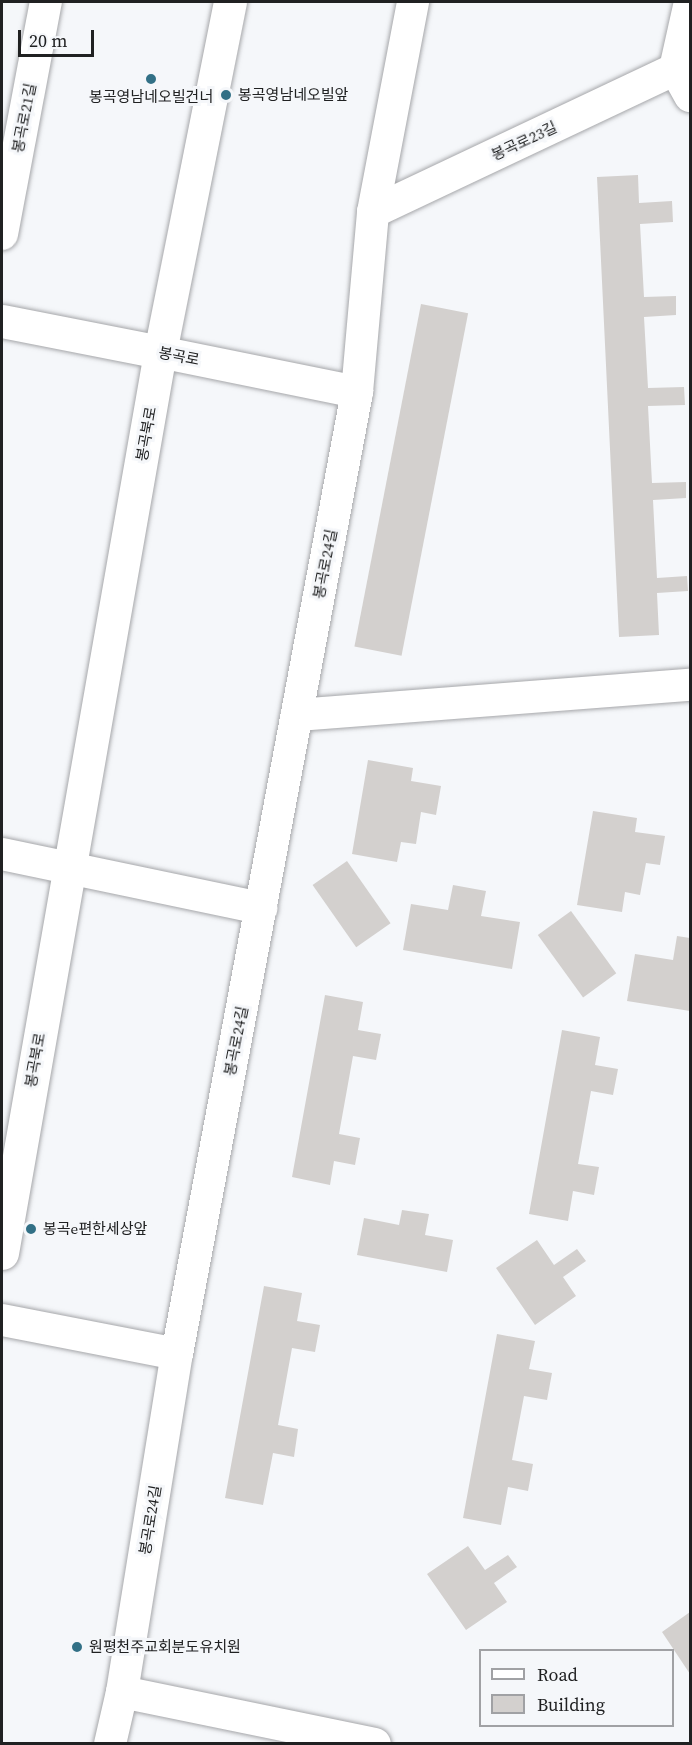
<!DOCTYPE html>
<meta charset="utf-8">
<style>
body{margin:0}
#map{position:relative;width:692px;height:1745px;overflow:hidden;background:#f5f7fa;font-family:"Source Serif 4","Noto Sans KR",serif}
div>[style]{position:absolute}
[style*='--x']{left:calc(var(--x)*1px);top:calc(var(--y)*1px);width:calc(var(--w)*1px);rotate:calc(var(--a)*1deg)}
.building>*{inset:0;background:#d3d0ce;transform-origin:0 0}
.roads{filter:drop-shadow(0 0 2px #a6a7aa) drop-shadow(0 0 2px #a6a7aa)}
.minor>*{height:32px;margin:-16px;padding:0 16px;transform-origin:16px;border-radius:16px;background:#fff}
.tertiary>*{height:33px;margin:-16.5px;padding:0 16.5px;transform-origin:16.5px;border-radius:16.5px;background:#fff}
.dots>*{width:16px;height:16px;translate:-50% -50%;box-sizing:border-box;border:3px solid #f5f7fa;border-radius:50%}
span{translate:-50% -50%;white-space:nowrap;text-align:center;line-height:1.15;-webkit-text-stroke:6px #f5f7fa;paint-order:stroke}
.poi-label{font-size:15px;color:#202122}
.left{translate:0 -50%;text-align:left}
.street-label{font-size:15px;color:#202122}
.frame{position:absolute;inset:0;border:3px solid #202122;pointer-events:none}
.legend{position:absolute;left:479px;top:1649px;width:195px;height:78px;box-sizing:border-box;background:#f5f7fa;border:2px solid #a0a1a4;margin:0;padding:8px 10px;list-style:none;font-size:18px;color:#202122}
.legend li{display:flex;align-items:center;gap:12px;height:30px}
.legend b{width:30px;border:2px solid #a0a1a4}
.scale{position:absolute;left:18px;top:30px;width:76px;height:27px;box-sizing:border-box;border:3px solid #202122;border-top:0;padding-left:8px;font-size:18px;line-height:21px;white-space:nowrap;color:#202122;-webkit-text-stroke:4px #f5f7fa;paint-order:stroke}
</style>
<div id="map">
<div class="building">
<i style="clip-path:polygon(638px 175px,639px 203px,672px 201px,673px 222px,640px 224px,644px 297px,676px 296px,676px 315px,644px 317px,648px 388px,684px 387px,685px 405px,648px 406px,652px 483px,686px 482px,686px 498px,653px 500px,657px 578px,687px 576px,688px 591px,657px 593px,659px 635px,619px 637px,597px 177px)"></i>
<i style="left:421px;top:304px;width:48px;height:349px;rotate:11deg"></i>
<i style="clip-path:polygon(368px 760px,413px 768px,411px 781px,441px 786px,436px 815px,421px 812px,416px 844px,401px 842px,397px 862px,352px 854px)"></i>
<i style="clip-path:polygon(593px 811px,637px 818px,635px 832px,665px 836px,660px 865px,646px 863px,640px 895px,625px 892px,622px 912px,577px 905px)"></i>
<i style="left:347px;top:861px;width:76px;height:42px;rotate:55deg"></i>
<i style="clip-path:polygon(453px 885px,486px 891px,481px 916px,520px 922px,512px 969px,403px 950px,411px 904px,448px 910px)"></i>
<i style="left:571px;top:911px;width:77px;height:41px;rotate:54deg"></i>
<i style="clip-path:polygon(677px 936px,690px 938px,690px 1011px,627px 1001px,635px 954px,673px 960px)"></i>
<i style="clip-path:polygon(325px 995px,363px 1002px,358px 1030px,381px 1034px,376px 1060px,353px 1056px,339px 1134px,360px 1138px,355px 1165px,334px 1161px,330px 1185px,292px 1177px)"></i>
<i style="clip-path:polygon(562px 1030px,600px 1037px,595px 1065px,618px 1069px,613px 1095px,591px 1091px,578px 1164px,599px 1167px,594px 1195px,573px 1191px,568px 1221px,529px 1214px)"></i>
<i style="clip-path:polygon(402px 1210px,429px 1214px,425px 1235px,453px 1240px,447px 1272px,357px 1255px,364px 1218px,399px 1225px)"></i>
<i style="clip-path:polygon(537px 1240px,554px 1265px,577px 1249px,586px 1261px,563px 1277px,576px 1296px,535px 1325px,496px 1268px)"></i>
<i style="clip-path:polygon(264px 1286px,302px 1293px,297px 1321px,320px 1325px,315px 1352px,292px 1348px,278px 1425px,298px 1429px,294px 1457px,273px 1453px,263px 1505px,225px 1498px)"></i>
<i style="clip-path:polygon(497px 1334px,535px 1341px,529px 1369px,552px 1373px,547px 1400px,524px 1396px,512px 1460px,533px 1464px,528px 1491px,508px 1487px,501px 1525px,463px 1518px)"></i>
<i style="clip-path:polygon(468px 1546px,485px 1570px,508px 1555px,517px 1567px,494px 1583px,507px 1602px,466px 1630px,427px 1574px)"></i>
<i style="clip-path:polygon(690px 1612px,690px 1674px,662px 1632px)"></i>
</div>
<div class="roads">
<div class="minor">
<i style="--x:675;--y:69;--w:31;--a:61"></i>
<i style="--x:373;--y:212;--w:334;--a:-25.3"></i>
<i style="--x:675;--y:69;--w:69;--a:-77.4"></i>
<i style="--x:2;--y:234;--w:236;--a:-79.3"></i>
<i style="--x:160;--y:352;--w:201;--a:11.5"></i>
<i style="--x:297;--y:715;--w:394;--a:-4.4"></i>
<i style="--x:2;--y:854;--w:265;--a:11.8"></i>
<i style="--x:2;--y:1320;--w:178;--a:11"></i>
<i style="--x:122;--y:1692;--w:258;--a:11.6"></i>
<i style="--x:110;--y:1744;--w:53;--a:-77"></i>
<i style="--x:122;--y:1692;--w:342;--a:-80.8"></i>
<i style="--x:177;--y:1354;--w:979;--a:-79.4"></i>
<i style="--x:357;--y:392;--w:181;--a:-84.9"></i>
<i style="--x:373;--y:212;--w:214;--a:-79.2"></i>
</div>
<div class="tertiary">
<i style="--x:2;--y:321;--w:161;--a:11.1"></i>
<i style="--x:2;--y:1253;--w:915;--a:-80.05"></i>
<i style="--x:160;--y:352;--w:357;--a:-78.7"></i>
</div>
</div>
<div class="dots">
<i style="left:151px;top:79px;background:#327086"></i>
<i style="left:226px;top:95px;background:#327086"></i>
<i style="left:31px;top:1229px;background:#327086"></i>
<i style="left:77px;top:1647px;background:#327086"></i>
</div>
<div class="poi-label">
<span class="left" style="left:238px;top:95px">봉곡영남네오빌앞</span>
<span style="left:151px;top:97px">봉곡영남네오빌건너</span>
<span class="left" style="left:43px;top:1229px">봉곡e편한세상앞</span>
<span class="left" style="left:89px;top:1647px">원평천주교회분도유치원</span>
</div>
<div class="street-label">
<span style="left:24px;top:118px;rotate:-79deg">봉곡로21길</span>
<span style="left:524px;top:141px;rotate:-25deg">봉곡로23길</span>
<span style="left:179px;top:356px;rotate:11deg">봉곡로</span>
<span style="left:146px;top:434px;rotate:-80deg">봉곡북로</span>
<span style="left:325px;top:564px;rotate:-79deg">봉곡로24길</span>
<span style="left:236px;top:1041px;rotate:-79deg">봉곡로24길</span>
<span style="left:35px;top:1060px;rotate:-80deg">봉곡북로</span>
<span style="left:150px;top:1520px;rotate:-81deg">봉곡로24길</span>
</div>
<div class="frame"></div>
<ul class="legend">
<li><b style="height:8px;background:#fff"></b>Road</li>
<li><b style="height:16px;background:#d3d0ce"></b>Building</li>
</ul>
<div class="scale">20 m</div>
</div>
